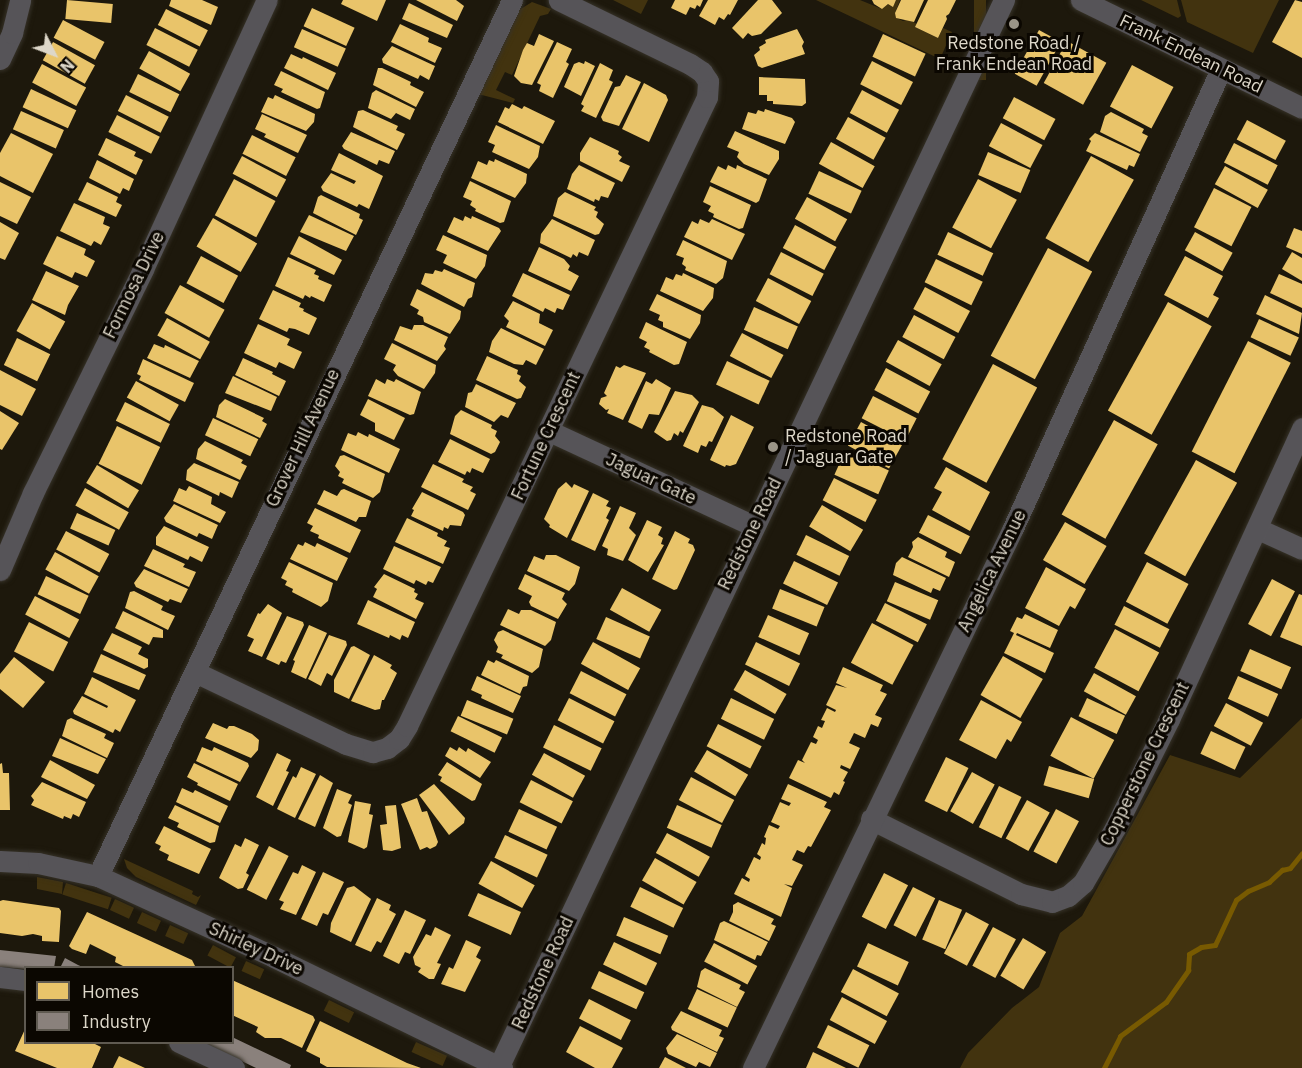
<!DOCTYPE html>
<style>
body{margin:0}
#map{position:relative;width:1302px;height:1068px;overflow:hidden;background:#1d180c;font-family:"IBM Plex Sans",sans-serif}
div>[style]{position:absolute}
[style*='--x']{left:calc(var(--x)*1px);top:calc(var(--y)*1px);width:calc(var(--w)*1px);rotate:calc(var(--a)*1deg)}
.green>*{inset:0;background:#42330f;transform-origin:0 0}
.homes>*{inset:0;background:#e9c46a;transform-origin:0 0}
.industry>*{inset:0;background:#8a817c}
.stream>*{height:5px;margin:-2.5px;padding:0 2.5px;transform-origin:2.5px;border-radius:2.5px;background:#785a01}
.roads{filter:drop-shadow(0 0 2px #363228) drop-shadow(0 0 2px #363228)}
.minor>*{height:21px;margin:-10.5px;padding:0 10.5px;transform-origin:10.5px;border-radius:10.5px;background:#565458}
.dots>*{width:16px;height:16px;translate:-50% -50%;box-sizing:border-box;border:3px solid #0b0701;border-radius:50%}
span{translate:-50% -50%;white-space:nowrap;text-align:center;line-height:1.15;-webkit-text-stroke:6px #0b0701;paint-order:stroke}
.poi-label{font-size:18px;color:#ddd7c9}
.left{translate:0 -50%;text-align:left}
.street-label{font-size:18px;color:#ddd7c9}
.legend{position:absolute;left:24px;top:966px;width:210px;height:78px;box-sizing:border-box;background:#0b0701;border:2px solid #5f5a51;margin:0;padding:8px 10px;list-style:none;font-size:18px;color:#ddd7c9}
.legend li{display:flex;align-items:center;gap:12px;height:30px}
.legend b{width:30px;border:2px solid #5f5a51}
.north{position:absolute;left:24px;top:24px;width:60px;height:60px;-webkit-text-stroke:4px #0b0701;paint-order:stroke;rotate:132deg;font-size:16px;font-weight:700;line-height:24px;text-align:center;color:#ddd7c9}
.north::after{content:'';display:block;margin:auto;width:21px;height:27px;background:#ddd7c9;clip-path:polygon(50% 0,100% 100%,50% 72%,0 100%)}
</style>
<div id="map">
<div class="green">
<i style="clip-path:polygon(613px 0,648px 0,641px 14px)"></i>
<i style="clip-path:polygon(816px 0,860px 0,882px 9px,888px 4px,893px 6px,896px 0,900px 0,895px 13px,897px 18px,903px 21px,908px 19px,917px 24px,915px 27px,938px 38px,943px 28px,952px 32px,940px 59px)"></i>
<i style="left:974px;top:0;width:12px;height:80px"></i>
<i style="clip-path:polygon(1141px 0,1177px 0,1181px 16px,1178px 18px)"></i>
<i style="clip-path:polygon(1181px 0,1279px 0,1253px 53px,1187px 22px)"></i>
<i style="clip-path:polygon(532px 2px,551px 9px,548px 14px,540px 16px,512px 75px,505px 72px,496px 90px,515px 99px,513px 103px,478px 94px,519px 10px)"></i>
<i style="clip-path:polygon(1302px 718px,1302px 1068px,960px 1068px,968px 1053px,1012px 1008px,1039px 987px,1060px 933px,1082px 916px,1170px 755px,1240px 778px)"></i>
<i style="clip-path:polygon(124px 859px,193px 891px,192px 894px,198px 897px,201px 895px,196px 905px,136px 877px,127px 868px)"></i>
<i style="clip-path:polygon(37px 877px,63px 882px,62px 894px,37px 889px)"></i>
<i style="left:66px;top:883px;width:48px;height:12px;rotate:18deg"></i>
<i style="left:115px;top:899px;width:21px;height:12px;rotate:25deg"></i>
<i style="left:142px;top:912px;width:21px;height:12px;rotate:25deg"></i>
<i style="left:170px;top:925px;width:20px;height:12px;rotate:24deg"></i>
<i style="left:213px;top:945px;width:26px;height:12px;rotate:28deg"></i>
<i style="left:246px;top:961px;width:20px;height:11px;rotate:24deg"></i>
<i style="left:329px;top:1000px;width:28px;height:12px;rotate:26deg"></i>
<i style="left:416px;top:1042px;width:34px;height:11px;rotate:24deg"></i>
</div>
<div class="homes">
<i style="left:67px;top:0;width:46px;height:19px;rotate:5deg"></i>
<i style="clip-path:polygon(171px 0,202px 0,218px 7px,211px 25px,169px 6px)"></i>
<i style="clip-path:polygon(343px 0,386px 0,377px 21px,341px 4px)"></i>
<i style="clip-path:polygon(416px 0,456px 0,464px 6px,457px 21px)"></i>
<i style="clip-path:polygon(675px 0,703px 0,700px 7px,697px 5px,695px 9px,690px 7px,686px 15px,671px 8px)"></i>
<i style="clip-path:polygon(708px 0,738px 0,730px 15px,728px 14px,724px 20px,719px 17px,715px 25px,699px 16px)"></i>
<i style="clip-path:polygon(758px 0,772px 0,782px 13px,761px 34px,752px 36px,748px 33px,743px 39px,732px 28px)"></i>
<i style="clip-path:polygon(872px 0,896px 0,893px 7px,888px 4px,882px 9px,874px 4px)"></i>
<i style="clip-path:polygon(901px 0,924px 0,914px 22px,896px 18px,895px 13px)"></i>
<i style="clip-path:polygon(928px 0,956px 0,949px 14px,946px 16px,947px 19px,938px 38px,915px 27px)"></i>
<i style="clip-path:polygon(1295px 0,1302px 2px,1302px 58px,1272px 42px)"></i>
<i style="clip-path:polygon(409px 3px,453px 25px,447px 38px,402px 19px)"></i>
<i style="left:312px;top:8px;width:47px;height:20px;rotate:25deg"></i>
<i style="left:166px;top:9px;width:47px;height:18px;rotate:27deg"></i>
<i style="left:63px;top:20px;width:47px;height:20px;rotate:28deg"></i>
<i style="clip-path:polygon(400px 24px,429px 38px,428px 42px,442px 48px,435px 63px,391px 42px)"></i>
<i style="left:155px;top:28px;width:48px;height:19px;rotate:27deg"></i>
<i style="left:302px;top:29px;width:48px;height:20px;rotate:24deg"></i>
<i style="clip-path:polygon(797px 29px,804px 42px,802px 46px,805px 54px,762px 68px,758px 66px,754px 55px,760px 50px,759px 47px,766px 43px,765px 40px)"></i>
<i style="left:1039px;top:30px;width:25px;height:50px;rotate:29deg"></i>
<i style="clip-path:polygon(539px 34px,554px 41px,532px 85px,521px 83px,514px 76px,523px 50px,527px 43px,534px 46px)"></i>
<i style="left:883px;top:34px;width:47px;height:25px;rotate:25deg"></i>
<i style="left:1067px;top:41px;width:45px;height:48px;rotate:29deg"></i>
<i style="left:53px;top:42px;width:48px;height:21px;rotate:29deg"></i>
<i style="clip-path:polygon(557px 42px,572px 49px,566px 62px,569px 64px,553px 98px,539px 91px,541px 85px,537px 83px)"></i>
<i style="clip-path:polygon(392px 46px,435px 66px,429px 80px,420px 75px,418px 79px,383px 63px,382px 59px)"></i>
<i style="left:149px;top:51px;width:47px;height:20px;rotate:29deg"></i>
<i style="clip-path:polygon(291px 54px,302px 59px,303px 57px,336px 73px,328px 90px,284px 68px)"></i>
<i style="clip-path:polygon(585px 61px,595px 66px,581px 96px,564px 87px,574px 64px,579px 62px,584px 64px)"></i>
<i style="left:872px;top:61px;width:46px;height:26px;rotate:27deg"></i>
<i style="clip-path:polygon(600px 63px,613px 70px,609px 80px,613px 82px,596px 118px,581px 111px,584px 106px,581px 104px)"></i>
<i style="left:42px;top:64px;width:50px;height:21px;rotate:28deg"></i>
<i style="left:1132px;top:65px;width:47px;height:47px;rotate:28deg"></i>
<i style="clip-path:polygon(378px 68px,382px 68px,411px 82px,410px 85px,424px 92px,416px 107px,373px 85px)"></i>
<i style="clip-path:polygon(281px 71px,325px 92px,320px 108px,317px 109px,281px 92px,283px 89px,274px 85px)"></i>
<i style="left:138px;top:74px;width:46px;height:20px;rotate:26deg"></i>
<i style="clip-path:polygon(626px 75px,641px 82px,619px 126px,603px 121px,601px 117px,615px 87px,620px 86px)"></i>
<i style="clip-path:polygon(759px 77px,805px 79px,806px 103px,802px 106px,773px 104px,773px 101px,767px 101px,767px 95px,759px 95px)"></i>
<i style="clip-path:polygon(644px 83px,666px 95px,668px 100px,649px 142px,622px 129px)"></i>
<i style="left:31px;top:89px;width:50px;height:20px;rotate:25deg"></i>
<i style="clip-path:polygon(376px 90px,415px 109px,410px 120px,396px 113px,391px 119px,368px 108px,372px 93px)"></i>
<i style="left:862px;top:90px;width:42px;height:26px;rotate:28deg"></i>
<i style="left:126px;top:95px;width:48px;height:18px;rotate:27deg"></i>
<i style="clip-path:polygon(275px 95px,315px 114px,314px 122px,306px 131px,261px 112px,268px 97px,273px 99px)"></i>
<i style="left:1014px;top:97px;width:47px;height:24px;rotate:28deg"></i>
<i style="clip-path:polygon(512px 104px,522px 109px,524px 106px,555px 121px,543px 144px,498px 122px,505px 107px,509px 109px)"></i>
<i style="clip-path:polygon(765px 109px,792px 118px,795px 122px,785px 144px,742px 129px,748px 112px,756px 114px,758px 110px,764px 112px)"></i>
<i style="clip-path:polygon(363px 110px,398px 126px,396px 130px,405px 134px,397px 150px,353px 127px,358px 111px)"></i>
<i style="left:21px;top:111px;width:47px;height:20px;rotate:24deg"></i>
<i style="clip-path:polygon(1111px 112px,1144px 129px,1142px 133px,1148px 136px,1140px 152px,1100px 132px,1105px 116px)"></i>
<i style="clip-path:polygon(262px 114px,307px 135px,298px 153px,264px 137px,266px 134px,255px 129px)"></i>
<i style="left:117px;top:115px;width:48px;height:19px;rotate:27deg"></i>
<i style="left:848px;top:117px;width:43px;height:25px;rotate:29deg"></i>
<i style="left:1247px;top:120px;width:44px;height:22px;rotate:28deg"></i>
<i style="left:1001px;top:123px;width:47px;height:26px;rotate:28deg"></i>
<i style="clip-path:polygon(496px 125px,540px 146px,538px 157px,529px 169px,492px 152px,495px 145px,488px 142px)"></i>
<i style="clip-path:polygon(735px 131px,779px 151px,779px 159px,769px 175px,744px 164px,737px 157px,739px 152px,727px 147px)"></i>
<i style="clip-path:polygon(351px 132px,395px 151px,389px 164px,379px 160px,377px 165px,344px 149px,342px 146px)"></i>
<i style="clip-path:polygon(11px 133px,53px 154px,33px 193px,0 176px,0 153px)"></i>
<i style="clip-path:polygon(1095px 133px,1140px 154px,1134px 167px,1129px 165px,1127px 170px,1086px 151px,1091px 141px,1089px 139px)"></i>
<i style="left:252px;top:135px;width:49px;height:21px;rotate:27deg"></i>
<i style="clip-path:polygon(590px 137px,619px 151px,618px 154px,622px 157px,619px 161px,630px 166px,622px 182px,580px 161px,580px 153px)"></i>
<i style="clip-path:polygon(106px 138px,136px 152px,134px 156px,143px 160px,136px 175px,98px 155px)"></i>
<i style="left:831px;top:142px;width:50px;height:25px;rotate:29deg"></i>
<i style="left:1234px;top:143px;width:49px;height:22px;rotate:27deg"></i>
<i style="left:988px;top:152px;width:46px;height:25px;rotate:23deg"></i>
<i style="clip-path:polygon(339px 153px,383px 176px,369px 209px,359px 204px,357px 207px,323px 191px,321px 187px,331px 173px,354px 184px,356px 181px,331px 170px)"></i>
<i style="left:242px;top:156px;width:50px;height:20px;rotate:28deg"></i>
<i style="left:1091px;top:156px;width:49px;height:94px;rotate:29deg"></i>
<i style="clip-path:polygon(495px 159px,527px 174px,526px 183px,515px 198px,471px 178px,478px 161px,487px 165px,489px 160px,494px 162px)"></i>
<i style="clip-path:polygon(97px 160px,134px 179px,129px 191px,123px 188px,120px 194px,89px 178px)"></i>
<i style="clip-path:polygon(579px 165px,615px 183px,608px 198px,601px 196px,599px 201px,595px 199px,594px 202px,567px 189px,572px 174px)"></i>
<i style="clip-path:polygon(728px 165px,736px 169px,737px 165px,767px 179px,759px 201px,756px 203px,710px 182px,718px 166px,726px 170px)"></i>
<i style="left:1225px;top:166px;width:49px;height:21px;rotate:29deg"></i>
<i style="left:819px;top:171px;width:47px;height:25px;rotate:25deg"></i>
<i style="left:234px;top:179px;width:47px;height:41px;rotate:28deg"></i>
<i style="left:978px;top:179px;width:44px;height:55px;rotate:28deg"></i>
<i style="clip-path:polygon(470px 181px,511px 201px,504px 222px,500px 223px,475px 211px,476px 209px,470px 205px,472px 201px,463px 197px)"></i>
<i style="clip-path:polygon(0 182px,31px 197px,17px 224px,0 216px)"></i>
<i style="clip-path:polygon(87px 182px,118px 197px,116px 202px,122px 205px,116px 217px,78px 200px)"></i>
<i style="clip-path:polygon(710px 186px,751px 205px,743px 228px,739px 229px,713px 217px,714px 214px,708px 211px,711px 206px,703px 202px)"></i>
<i style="left:1214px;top:188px;width:42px;height:44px;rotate:27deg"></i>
<i style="clip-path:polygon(565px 192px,596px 207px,594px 210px,598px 212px,596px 217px,604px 224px,599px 234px,595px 235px,553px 216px,558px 198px)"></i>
<i style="clip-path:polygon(321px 195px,360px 214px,359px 218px,363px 220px,356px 235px,313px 213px,318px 197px)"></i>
<i style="left:807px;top:197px;width:46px;height:25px;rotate:29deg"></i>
<i style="clip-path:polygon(74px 203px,105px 217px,103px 224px,110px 227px,101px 245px,94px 241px,91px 246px,60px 231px)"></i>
<i style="clip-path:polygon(309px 215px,354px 236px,346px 251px,300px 232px)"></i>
<i style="clip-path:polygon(465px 216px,471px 219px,472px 216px,499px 228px,501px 231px,488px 251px,447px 232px,454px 217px,463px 221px)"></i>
<i style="left:213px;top:218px;width:51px;height:33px;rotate:30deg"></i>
<i style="clip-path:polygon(552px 219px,595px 240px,588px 256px,579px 252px,577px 257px,573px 254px,571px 258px,540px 243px,541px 234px)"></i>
<i style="clip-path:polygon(700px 219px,709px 223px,712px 219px,745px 234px,732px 260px,684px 237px,692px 221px,698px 224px)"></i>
<i style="clip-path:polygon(0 222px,19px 233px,5px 260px,0 258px)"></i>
<i style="left:795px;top:225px;width:47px;height:26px;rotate:28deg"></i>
<i style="clip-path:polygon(1294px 228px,1302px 231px,1302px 254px,1286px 247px)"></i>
<i style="left:948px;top:232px;width:50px;height:25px;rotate:25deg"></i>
<i style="left:1195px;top:232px;width:43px;height:21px;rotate:29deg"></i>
<i style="clip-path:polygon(443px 235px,487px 255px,485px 266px,476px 279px,443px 263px,447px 255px,436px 250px)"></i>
<i style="clip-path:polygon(57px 236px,86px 249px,84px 255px,95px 261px,87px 277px,75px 272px,72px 278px,43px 264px)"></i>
<i style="clip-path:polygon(299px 236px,342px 260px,334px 275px,290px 254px)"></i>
<i style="clip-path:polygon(683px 240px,727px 261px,723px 278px,716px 284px,685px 270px,686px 267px,682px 264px,684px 258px,676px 255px)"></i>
<i style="clip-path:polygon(539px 247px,564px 259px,570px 266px,568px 270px,579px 276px,571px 291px,528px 271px)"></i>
<i style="left:1048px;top:248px;width:50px;height:122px;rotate:28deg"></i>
<i style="left:781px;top:252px;width:48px;height:25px;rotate:27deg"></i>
<i style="clip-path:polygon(1292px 252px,1302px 258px,1302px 281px,1282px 269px)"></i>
<i style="left:201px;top:256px;width:42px;height:31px;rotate:28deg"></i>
<i style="clip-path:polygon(1185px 256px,1223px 276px,1213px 295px,1219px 298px,1208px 318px,1164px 295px)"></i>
<i style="clip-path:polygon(288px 257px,316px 270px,314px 274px,319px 276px,318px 279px,332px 285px,324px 302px,311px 296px,310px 298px,305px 295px,303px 299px,275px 286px)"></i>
<i style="left:936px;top:259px;width:52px;height:26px;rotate:26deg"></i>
<i style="clip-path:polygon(444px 269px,475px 283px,472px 297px,468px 299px,464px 307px,421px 284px,425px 273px,433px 274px,435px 270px,442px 272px)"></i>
<i style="clip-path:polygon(46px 271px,79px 286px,68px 305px,65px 315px,32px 300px)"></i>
<i style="clip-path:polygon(523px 273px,570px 295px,563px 310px,557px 308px,555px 313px,545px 308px,543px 312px,512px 296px)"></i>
<i style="clip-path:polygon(683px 273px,714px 288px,713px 298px,703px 311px,660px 291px,666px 277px,673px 280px,676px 274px,682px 276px)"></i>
<i style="clip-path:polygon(1279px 274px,1302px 284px,1302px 308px,1270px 293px)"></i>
<i style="left:768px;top:278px;width:49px;height:26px;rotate:28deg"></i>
<i style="left:180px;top:285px;width:51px;height:32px;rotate:29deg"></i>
<i style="left:925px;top:287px;width:51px;height:25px;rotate:28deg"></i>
<i style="clip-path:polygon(417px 289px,461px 311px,460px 319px,450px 334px,424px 322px,423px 317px,417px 314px,419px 310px,410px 305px)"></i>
<i style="clip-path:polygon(273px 290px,301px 303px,299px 307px,304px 309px,303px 311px,317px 318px,309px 335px,295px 329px,289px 328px,287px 332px,259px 319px)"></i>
<i style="clip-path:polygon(657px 294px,701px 315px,700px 323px,690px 339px,663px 327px,663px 322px,658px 320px,660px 315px,649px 310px)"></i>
<i style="clip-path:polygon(1265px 295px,1302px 313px,1299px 334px,1256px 314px)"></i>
<i style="clip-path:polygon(513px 301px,540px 314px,539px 323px,553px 330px,545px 346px,506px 327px,509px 321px,504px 316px)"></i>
<i style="left:1168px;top:302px;width:50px;height:124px;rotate:29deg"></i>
<i style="left:32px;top:303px;width:38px;height:32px;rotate:29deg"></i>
<i style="left:754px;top:307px;width:48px;height:25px;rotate:24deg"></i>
<i style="left:914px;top:315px;width:47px;height:25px;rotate:28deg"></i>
<i style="left:167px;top:318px;width:49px;height:20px;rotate:29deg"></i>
<i style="left:1259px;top:319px;width:44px;height:20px;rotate:25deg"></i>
<i style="clip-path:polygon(646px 322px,687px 342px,679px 364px,674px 365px,649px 352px,650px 350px,644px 347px,647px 342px,639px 338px)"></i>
<i style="clip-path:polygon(258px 324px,290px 339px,287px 345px,302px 352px,294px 369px,279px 362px,276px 368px,244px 353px)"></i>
<i style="clip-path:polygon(414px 325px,423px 325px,448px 337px,444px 346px,446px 349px,437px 361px,394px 340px,400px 326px,412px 330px)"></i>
<i style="clip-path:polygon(501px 328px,544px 349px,536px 365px,526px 360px,523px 365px,514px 364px,489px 352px,492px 341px)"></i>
<i style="left:742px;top:333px;width:47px;height:26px;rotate:28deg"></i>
<i style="left:17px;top:338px;width:37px;height:30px;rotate:26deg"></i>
<i style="left:898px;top:340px;width:50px;height:25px;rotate:29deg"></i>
<i style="left:1248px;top:341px;width:48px;height:124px;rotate:27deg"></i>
<i style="clip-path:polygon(392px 343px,436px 365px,435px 373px,424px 389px,398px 376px,393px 370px,396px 365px,384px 359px)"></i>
<i style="clip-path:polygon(154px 344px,164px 348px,165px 345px,199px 361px,190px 378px,147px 358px)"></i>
<i style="clip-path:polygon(487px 356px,518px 370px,517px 374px,521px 376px,519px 381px,526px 387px,521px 398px,517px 399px,476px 380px)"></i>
<i style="clip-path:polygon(243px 358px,273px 372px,272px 374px,286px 381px,279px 396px,235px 375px)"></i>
<i style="clip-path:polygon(143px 359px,194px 383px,185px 402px,139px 380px,141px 376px,137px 374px)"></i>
<i style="left:727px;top:361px;width:47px;height:26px;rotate:25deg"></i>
<i style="left:993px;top:364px;width:50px;height:108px;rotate:28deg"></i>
<i style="clip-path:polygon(624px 365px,646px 373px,623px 420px,607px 413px,609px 409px,606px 410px,599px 404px,601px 398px,607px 396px,604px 393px,616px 366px,620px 368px)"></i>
<i style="left:886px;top:368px;width:50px;height:25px;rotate:28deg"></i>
<i style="clip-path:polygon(0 370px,36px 389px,22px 416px,0 405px)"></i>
<i style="clip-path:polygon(233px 376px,277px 397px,271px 411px,225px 393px)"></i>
<i style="clip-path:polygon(376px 379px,385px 384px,387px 379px,394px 382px,396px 379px,421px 392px,414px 414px,410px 415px,368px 396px)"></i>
<i style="clip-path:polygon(656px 379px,671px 388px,659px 415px,649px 414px,642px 429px,628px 422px,646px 381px,652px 384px)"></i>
<i style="left:136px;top:381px;width:49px;height:19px;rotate:29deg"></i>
<i style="clip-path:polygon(476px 384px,516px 403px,508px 418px,501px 415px,494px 422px,465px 407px,468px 393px,472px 392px)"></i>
<i style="clip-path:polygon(675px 391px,692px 395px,699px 402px,683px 433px,680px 431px,678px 436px,674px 433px,671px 440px,667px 441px,654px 432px)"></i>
<i style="left:873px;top:396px;width:49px;height:25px;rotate:27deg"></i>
<i style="clip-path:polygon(225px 399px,264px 418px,262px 421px,267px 424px,260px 438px,216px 417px,219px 405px)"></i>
<i style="clip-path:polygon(368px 399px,405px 418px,394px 440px,375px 431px,375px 423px,360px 415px)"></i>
<i style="left:125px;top:402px;width:50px;height:21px;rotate:26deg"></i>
<i style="clip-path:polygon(702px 405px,713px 408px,724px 417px,712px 442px,709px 441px,706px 447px,701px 445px,698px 453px,683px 446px)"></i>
<i style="clip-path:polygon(461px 410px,492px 425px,491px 428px,497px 431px,495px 436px,500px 442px,495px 452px,491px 454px,450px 434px,455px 416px)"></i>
<i style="clip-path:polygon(0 411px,19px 423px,2px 450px,0 449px)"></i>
<i style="clip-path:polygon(731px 415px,754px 427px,736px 464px,730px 466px,726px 465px,725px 467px,710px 460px)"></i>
<i style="left:213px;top:418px;width:50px;height:19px;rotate:25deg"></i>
<i style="left:1114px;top:420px;width:50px;height:108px;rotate:29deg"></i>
<i style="left:861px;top:422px;width:47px;height:27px;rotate:29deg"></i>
<i style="left:117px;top:426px;width:48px;height:42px;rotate:26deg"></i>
<i style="clip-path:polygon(358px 432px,368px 437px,369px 434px,400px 449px,389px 473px,341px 450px,348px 433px,356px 436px)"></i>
<i style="clip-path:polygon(450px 439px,490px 459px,483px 473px,472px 468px,470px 473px,467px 471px,465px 475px,438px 462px)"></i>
<i style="clip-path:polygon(205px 441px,243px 460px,241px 463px,247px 466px,240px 480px,196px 459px,198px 449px)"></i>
<i style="left:845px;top:451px;width:48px;height:26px;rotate:24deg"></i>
<i style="clip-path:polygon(344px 455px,385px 474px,380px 492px,373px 498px,342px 483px,344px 479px,338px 476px,340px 472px,335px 466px,340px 456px)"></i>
<i style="left:1196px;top:460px;width:47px;height:107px;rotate:29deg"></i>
<i style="clip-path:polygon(194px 463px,239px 482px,232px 498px,220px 492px,219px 496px,186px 480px,187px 470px)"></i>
<i style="clip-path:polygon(433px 464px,464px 479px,462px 482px,473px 487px,470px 491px,476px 494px,468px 510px,421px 487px)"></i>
<i style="left:97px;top:465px;width:49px;height:21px;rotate:31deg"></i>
<i style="clip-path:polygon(946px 467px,990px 492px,970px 531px,932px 510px,942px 492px,934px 488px)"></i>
<i style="left:834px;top:478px;width:48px;height:25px;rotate:27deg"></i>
<i style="clip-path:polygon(566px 482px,572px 488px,574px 484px,589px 491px,567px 538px,549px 527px,550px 525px,544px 519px,558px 489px)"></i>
<i style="clip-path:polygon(189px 486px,212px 497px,211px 504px,226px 512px,220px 523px,173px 501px,179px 488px,186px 491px)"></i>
<i style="left:85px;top:488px;width:50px;height:20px;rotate:29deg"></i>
<i style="clip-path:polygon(344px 489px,371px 501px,366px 517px,359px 517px,356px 522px,317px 504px,324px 490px,337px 496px,341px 490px)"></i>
<i style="clip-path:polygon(422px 492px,463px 512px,465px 515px,461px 526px,450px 525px,448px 529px,444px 527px,443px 531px,411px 516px,414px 510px,412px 509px)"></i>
<i style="clip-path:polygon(593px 493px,609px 501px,606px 506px,611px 508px,606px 518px,609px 520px,595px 551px,571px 540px)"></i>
<i style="clip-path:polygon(174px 504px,218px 525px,212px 539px,199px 533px,197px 537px,166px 522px,164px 518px)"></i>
<i style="left:822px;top:505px;width:48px;height:25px;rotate:31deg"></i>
<i style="clip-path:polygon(620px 506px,636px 513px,629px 528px,636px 535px,623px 561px,607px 555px,608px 549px,602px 546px)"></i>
<i style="clip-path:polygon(315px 508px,361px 530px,350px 553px,318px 538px,319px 535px,310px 531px,313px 526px,307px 523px)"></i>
<i style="left:77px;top:513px;width:42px;height:17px;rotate:24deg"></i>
<i style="left:928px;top:515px;width:47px;height:20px;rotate:27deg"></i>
<i style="clip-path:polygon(407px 518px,438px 533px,437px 536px,447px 541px,444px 546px,450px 548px,443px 564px,395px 542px)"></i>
<i style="clip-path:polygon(647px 520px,662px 527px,658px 535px,663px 538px,661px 544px,664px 545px,648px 572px,628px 560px)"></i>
<i style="left:1065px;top:522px;width:48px;height:44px;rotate:30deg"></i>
<i style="clip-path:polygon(164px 526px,209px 547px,202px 562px,190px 556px,188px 560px,156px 545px,156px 537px)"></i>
<i style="left:66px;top:531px;width:49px;height:21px;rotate:28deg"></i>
<i style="clip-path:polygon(675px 531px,690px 539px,688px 543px,693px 545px,695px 550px,677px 589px,674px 590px,652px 579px)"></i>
<i style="left:806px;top:535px;width:48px;height:22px;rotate:26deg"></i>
<i style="clip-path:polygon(918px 537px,947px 552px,945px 557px,955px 562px,949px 577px,908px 557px,913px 547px,912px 542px)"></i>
<i style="clip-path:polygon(305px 542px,315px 547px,317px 543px,348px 558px,337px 581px,290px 559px,298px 544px,303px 546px)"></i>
<i style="clip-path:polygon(394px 546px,441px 567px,433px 583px,428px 581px,426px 585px,416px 580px,414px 584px,383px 569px)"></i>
<i style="clip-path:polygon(153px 549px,185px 564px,183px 567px,196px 572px,189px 587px,144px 566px)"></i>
<i style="left:55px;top:552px;width:50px;height:20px;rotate:29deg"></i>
<i style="clip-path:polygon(546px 555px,556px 555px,580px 567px,575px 584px,569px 591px,527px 571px,534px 556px,544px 560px)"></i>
<i style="clip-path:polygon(902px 557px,946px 578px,940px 591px,933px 588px,931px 593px,893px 575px,896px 563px)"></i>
<i style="left:794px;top:561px;width:49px;height:25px;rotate:26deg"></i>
<i style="clip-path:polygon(289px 562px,333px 583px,328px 601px,321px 607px,292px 592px,293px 589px,285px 585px,287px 581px,281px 578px)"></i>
<i style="left:1147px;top:562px;width:47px;height:45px;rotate:28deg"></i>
<i style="clip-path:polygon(1046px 567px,1086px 589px,1075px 609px,1070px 606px,1059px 626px,1025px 608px)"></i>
<i style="clip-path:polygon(144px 569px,188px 589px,181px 603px,170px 599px,168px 602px,136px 587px,134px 583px)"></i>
<i style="clip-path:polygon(384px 574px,415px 589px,414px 592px,418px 594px,415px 599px,424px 603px,416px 619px,373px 597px,377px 589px,374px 587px)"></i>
<i style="clip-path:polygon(525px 574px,565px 593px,562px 599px,567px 604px,558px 619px,531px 606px,529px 602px,532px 596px,518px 589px)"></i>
<i style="left:46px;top:576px;width:47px;height:20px;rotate:25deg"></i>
<i style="left:1272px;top:579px;width:26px;height:51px;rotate:28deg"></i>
<i style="left:895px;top:582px;width:47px;height:21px;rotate:23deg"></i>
<i style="left:622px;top:588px;width:45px;height:25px;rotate:29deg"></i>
<i style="left:780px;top:589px;width:48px;height:21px;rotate:22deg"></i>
<i style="clip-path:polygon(134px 591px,163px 606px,161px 610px,175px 616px,168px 630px,125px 608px,130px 592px)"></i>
<i style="clip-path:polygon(1299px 594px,1302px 595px,1302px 646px,1280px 637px)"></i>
<i style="left:35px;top:596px;width:50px;height:21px;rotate:28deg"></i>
<i style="clip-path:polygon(368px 600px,415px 622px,408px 638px,402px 635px,400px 640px,390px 635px,389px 638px,357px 624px)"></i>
<i style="left:885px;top:603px;width:47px;height:20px;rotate:27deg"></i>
<i style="clip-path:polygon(268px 604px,282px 613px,262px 657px,248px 651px,254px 639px,247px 636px,258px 613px,260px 614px)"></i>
<i style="left:1124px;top:606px;width:51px;height:21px;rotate:27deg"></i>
<i style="clip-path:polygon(508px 609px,519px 614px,521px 610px,531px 610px,556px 622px,551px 640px,545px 646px,500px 625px)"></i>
<i style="clip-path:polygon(123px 611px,163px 630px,163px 638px,153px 637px,149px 645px,115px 628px)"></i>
<i style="clip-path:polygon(1025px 614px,1058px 630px,1050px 648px,1017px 633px,1016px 635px,1054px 653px,1045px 673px,1004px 653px,1014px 633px,1010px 631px,1017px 617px,1022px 619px)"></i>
<i style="left:768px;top:615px;width:45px;height:24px;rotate:24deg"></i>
<i style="clip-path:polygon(287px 616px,303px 622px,304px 625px,286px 663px,281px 661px,279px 665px,266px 659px)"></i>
<i style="left:606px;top:617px;width:48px;height:24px;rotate:24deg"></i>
<i style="left:29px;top:622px;width:44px;height:33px;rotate:27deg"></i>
<i style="left:872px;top:623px;width:47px;height:45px;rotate:28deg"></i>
<i style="clip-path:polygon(309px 625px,327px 633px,306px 679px,291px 672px,295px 661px,293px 660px)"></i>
<i style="left:1115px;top:629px;width:50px;height:44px;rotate:28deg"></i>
<i style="clip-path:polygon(503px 630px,543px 649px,539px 667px,532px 673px,501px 658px,503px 655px,496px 652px,498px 647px,494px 640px,498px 632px)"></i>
<i style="clip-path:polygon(112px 633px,142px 647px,138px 654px,148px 659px,148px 667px,144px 669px,103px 650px)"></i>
<i style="clip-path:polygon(329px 635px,346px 641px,347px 645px,332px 676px,327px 673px,321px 686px,308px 679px)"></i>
<i style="left:593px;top:642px;width:54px;height:25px;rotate:29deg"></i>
<i style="left:756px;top:642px;width:49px;height:25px;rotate:26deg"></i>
<i style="clip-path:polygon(354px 646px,370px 655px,349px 699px,334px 692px,334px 680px,351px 647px)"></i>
<i style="left:1250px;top:649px;width:45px;height:24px;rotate:24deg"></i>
<i style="clip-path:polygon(101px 654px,146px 675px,139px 690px,93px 672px)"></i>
<i style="clip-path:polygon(374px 655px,392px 665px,390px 668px,397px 673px,384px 700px,382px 700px,380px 709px,375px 710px,351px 701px)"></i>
<i style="left:1003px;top:656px;width:46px;height:45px;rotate:30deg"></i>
<i style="clip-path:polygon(14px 657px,45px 682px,23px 708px,0 689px,0 674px)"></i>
<i style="clip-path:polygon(488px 660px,494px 663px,496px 660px,529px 676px,527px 686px,523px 687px,520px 694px,481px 675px)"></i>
<i style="clip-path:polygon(843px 667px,883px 685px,880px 691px,887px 694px,875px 715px,882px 718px,878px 727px,871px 724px,865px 738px,854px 733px,849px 743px,860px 748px,850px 769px,841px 765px,840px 768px,848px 772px,843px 781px,845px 782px,839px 795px,834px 792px,831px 798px,789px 778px,798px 760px,805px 763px,802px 760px,811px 742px,816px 744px,818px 740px,813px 737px,818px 726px,822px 728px,825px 721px,821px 720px,827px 708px,835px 712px,836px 710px,826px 705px,836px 685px,847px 688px,836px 683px)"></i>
<i style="left:745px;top:670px;width:48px;height:23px;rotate:30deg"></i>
<i style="left:581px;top:671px;width:51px;height:25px;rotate:27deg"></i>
<i style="left:1094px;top:673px;width:48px;height:21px;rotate:29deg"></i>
<i style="clip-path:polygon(477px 676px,521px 696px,513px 713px,481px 698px,482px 695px,471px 690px)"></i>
<i style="left:1238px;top:676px;width:44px;height:25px;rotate:24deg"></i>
<i style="clip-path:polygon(92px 677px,136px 700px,120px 732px,115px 729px,113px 733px,74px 714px,73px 711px,82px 696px,107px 708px,108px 706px,84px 694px)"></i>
<i style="left:569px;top:698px;width:51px;height:25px;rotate:27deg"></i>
<i style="left:731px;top:698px;width:48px;height:23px;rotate:26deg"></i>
<i style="left:1087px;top:698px;width:42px;height:20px;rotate:25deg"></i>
<i style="left:467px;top:700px;width:50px;height:17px;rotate:22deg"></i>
<i style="clip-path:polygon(981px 700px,1022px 722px,1011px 742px,1007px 739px,996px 759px,959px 740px)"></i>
<i style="left:1226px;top:703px;width:42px;height:26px;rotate:28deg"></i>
<i style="left:458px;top:716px;width:49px;height:17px;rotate:26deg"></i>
<i style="left:1071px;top:717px;width:49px;height:44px;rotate:28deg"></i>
<i style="clip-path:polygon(71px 718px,106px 734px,104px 738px,114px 743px,107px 758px,62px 736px,67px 720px)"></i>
<i style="clip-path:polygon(213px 723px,227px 729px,229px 726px,234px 726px,252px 734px,259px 740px,258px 750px,251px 758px,205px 738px)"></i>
<i style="left:718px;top:724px;width:49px;height:25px;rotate:27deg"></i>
<i style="left:554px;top:725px;width:53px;height:25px;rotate:26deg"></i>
<i style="left:1211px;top:731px;width:38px;height:25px;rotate:25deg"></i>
<i style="clip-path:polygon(60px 738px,106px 759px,98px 774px,52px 756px)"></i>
<i style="clip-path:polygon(202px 747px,212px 751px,214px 747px,248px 763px,249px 766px,240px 782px,196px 761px)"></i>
<i style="clip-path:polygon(450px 747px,457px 751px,459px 747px,466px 752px,468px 748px,491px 762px,480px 778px,445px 756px)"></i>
<i style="left:707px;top:750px;width:48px;height:25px;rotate:31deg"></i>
<i style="clip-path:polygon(277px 753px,291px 760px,286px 771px,289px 772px,273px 806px,256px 797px)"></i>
<i style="left:544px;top:753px;width:47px;height:25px;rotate:29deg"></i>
<i style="left:946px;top:757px;width:25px;height:49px;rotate:26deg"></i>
<i style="clip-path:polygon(50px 760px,95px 785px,87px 799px,41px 777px)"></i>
<i style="clip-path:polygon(447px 762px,482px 784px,475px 800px,472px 801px,440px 781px,442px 777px,438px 775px)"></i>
<i style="clip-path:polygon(2px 763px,3px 773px,9px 773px,10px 810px,0 810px,0 764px)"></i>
<i style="clip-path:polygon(194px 763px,238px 784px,230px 801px,197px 785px,198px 783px,187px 777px)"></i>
<i style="left:1049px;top:766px;width:47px;height:20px;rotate:16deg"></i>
<i style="clip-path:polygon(301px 767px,316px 774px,295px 818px,277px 809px,293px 776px,296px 778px)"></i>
<i style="left:972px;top:772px;width:26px;height:45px;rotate:29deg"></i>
<i style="clip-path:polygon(320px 775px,333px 783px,315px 827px,298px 819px)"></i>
<i style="left:691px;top:777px;width:49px;height:26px;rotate:28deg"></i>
<i style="left:531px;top:780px;width:47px;height:25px;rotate:27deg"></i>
<i style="clip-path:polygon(42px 782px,86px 802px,79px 817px,73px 814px,71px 819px,64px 816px,63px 819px,31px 805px,34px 800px,31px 796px)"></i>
<i style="clip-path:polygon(434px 784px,465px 818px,464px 823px,449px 835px,419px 795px)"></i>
<i style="clip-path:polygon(788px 784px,827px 802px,824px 807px,831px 810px,811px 847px,808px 846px,804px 853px,797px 850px,792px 860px,803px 865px,792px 886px,784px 884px,792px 888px,781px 917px,734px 894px,742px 878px,749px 882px,750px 879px,745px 876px,754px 857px,760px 860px,761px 857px,757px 854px,762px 843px,765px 845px,766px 838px,764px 837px,769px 825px,778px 829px,780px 826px,771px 822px,780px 802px,789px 806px,791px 803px,781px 799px)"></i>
<i style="left:999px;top:786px;width:25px;height:46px;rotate:26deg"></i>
<i style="clip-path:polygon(182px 788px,193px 793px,195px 790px,228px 806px,220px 823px,176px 802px)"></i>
<i style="clip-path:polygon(337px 789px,352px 795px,348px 803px,352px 805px,341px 836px,337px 837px,323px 828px)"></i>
<i style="clip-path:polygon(417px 798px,422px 812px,427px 811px,438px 842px,436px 846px,430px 849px,427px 847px,420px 850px,401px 804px)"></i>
<i style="left:1027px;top:800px;width:26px;height:44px;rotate:29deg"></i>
<i style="clip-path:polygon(355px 801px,371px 804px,369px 814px,373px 815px,367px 847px,364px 849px,348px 842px)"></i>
<i style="clip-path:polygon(175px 805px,219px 826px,215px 842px,210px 843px,177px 827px,179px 823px,168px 818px)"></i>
<i style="clip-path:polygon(396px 805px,401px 848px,392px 851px,383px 850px,380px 825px,387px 824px,385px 806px)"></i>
<i style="left:677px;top:805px;width:49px;height:25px;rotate:24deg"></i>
<i style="left:519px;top:809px;width:42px;height:25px;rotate:25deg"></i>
<i style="left:1056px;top:809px;width:26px;height:48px;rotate:28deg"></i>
<i style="clip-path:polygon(164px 826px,211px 849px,199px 874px,167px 860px,169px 855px,159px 850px,161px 846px,155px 843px)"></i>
<i style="left:667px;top:833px;width:49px;height:23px;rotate:29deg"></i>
<i style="left:505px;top:835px;width:47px;height:25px;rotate:25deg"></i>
<i style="clip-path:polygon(245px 838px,259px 845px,246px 873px,249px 875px,243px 888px,238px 889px,219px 878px,235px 844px,241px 847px)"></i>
<i style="left:269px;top:846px;width:22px;height:49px;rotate:27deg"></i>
<i style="left:655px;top:858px;width:48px;height:26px;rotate:30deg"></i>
<i style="left:491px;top:861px;width:50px;height:26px;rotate:29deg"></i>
<i style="clip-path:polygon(302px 865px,316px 872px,296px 915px,280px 909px,284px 902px,279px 900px,293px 872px,298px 874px)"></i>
<i style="clip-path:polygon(323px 872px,344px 882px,328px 915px,323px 913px,317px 926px,301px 919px)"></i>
<i style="left:884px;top:873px;width:27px;height:49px;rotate:27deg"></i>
<i style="clip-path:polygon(354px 886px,371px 899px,351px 942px,330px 932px,331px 923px,347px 888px)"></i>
<i style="left:640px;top:887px;width:48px;height:22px;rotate:26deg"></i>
<i style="left:913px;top:887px;width:25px;height:43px;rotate:27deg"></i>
<i style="left:478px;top:893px;width:47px;height:25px;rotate:24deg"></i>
<i style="clip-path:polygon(377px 898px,391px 905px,389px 910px,396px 914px,381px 943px,377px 941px,371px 952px,355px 945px)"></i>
<i style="clip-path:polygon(3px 900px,59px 908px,61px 911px,59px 942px,42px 941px,42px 936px,33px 934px,22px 936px,0 933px,0 901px)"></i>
<i style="left:939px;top:900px;width:25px;height:43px;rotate:23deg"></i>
<i style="clip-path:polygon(738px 902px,774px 919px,771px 924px,776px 926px,769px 941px,729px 921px,733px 912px,733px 905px)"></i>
<i style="clip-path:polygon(405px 910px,426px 920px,410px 954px,405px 952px,399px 964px,383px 956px)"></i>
<i style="clip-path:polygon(87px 912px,192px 960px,196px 968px,127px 968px,115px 962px,116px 957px,90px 944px,86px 954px,72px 949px,69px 946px)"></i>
<i style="left:966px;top:912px;width:26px;height:47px;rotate:28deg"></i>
<i style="left:624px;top:917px;width:48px;height:20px;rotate:23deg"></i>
<i style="clip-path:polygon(724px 921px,768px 942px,761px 956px,757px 955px,755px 960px,714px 940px,720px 923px)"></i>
<i style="clip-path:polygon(435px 927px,451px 935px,437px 963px,441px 964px,434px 979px,429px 979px,418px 972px,421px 968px,415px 965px,413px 957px,426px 934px,431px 936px)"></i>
<i style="left:993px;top:927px;width:26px;height:44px;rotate:28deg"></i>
<i style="left:1023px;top:938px;width:27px;height:44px;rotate:31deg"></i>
<i style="clip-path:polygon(466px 940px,481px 947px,476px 957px,481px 960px,465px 992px,441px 984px,449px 967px,453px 969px)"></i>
<i style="left:614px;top:942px;width:48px;height:25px;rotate:26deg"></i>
<i style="left:714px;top:943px;width:49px;height:21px;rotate:28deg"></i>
<i style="left:868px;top:943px;width:45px;height:26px;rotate:25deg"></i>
<i style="clip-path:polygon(705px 968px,741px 985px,739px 989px,745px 992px,737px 1007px,697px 987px,701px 971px)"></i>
<i style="left:853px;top:969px;width:52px;height:26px;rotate:28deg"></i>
<i style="left:599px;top:971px;width:50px;height:19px;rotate:25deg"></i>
<i style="clip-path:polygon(232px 980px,313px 1016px,315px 1020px,302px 1048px,281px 1038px,265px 1038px,256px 1032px,258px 1027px,232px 1015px)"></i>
<i style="left:697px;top:989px;width:44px;height:22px;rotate:25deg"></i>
<i style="left:842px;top:997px;width:51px;height:26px;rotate:28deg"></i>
<i style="left:589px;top:999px;width:47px;height:22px;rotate:27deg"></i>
<i style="clip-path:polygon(681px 1011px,722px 1030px,719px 1036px,724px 1038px,717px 1052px,672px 1030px,671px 1027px)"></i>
<i style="clip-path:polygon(320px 1021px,407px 1063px,421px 1068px,327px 1067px,320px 1063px,320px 1058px,306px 1051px)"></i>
<i style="left:828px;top:1025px;width:46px;height:25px;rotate:26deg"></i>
<i style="clip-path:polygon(580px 1026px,623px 1048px,612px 1068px,595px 1068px,566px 1052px)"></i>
<i style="clip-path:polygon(26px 1027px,26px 1042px,91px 1042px,101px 1047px,92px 1068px,57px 1068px,15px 1051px)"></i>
<i style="clip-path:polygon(677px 1034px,717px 1053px,710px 1067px,699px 1062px,696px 1067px,668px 1054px,666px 1048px)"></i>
<i style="clip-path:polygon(813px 1052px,846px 1068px,806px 1068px)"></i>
<i style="clip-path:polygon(119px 1056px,145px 1068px,113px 1068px)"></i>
<i style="clip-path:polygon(665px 1057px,686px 1068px,659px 1068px)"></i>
</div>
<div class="industry">
<i style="clip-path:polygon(0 950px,56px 956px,54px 968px,26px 969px,0 967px)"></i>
<i style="clip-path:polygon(65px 958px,78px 965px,85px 968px,60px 968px)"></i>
<i style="clip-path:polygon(232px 1037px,291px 1065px,290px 1068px,256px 1068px,202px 1042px,232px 1042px)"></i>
</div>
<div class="stream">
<i style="--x:1104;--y:1068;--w:36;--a:-63"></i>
<i style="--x:1120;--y:1036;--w:57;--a:-36.5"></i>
<i style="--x:1166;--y:1002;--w:39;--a:-55"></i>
<i style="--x:1188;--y:970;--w:16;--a:-86"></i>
<i style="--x:1189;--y:954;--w:14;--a:-30"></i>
<i style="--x:1201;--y:947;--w:14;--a:-8"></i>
<i style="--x:1215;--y:945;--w:50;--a:-65"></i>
<i style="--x:1236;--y:900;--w:15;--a:-37"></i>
<i style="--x:1248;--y:891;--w:23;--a:-23"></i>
<i style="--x:1269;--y:882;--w:18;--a:-43"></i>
<i style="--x:1282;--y:870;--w:8;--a:-14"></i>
<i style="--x:1290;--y:868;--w:19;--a:-51"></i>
</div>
<div class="roads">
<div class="minor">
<i style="--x:1081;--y:0;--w:246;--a:26"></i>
<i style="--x:0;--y:59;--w:29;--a:-65"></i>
<i style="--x:12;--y:33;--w:34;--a:-76"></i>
<i style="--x:549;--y:431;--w:226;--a:24.9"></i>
<i style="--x:1258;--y:529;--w:48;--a:24.4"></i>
<i style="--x:0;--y:570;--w:84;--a:-66.8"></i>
<i style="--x:33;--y:493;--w:250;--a:-63.8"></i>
<i style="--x:143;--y:269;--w:296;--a:-65.3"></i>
<i style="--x:195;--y:672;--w:167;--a:25.5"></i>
<i style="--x:346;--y:744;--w:28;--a:17"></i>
<i style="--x:373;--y:752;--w:15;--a:-16"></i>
<i style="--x:387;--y:748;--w:15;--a:-37"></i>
<i style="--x:399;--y:739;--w:15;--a:-58"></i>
<i style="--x:407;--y:726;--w:697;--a:-64.5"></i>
<i style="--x:707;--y:97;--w:16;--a:-86"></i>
<i style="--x:708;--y:81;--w:11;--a:-124"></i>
<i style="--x:702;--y:72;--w:14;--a:-146"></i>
<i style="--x:690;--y:64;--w:146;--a:-154"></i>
<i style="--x:871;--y:819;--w:168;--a:26.6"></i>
<i style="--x:1021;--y:894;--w:32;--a:14"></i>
<i style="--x:1052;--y:902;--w:17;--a:-21"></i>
<i style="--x:1068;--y:896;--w:20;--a:-41"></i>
<i style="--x:1083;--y:883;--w:64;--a:-59.8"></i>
<i style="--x:1115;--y:828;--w:122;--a:-63.6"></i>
<i style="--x:1169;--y:719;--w:320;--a:-65.4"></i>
<i style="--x:0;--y:861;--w:38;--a:3"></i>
<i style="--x:38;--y:863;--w:61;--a:12.2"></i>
<i style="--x:98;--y:876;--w:194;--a:24.7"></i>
<i style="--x:274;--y:957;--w:254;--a:26"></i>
<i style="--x:98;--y:876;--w:969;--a:-64.7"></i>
<i style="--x:0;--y:977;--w:26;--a:7"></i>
<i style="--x:179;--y:1042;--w:61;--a:25.3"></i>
<i style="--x:498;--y:1068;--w:1182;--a:-64.65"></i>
<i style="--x:753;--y:1068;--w:599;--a:-64.29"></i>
<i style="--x:1013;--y:528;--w:504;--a:-65.62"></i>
</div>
</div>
<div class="dots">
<i style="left:1014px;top:24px;background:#9a9487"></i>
<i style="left:773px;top:447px;background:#9a9487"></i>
</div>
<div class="poi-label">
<span style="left:1014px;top:54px">Redstone Road /<br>Frank Endean Road</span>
<span class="left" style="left:785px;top:447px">Redstone Road<br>/ Jaguar Gate</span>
</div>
<div class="street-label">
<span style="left:1191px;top:54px;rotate:26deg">Frank Endean Road</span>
<span style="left:134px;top:285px;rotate:-64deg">Formosa Drive</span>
<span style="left:546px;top:436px;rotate:-65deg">Fortune Crescent</span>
<span style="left:303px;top:438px;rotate:-65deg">Grover Hill Avenue</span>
<span style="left:651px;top:479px;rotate:25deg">Jaguar Gate</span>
<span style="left:750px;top:534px;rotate:-64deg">Redstone Road</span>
<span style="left:992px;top:571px;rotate:-64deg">Angelica Avenue</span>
<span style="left:1145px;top:764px;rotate:-64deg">Copperstone Crescent</span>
<span style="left:256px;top:949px;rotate:25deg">Shirley Drive</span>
<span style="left:543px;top:973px;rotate:-65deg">Redstone Road</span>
</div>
<ul class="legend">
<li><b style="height:16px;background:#e9c46a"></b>Homes</li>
<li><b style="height:16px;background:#8a817c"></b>Industry</li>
</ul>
<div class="north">N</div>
</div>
